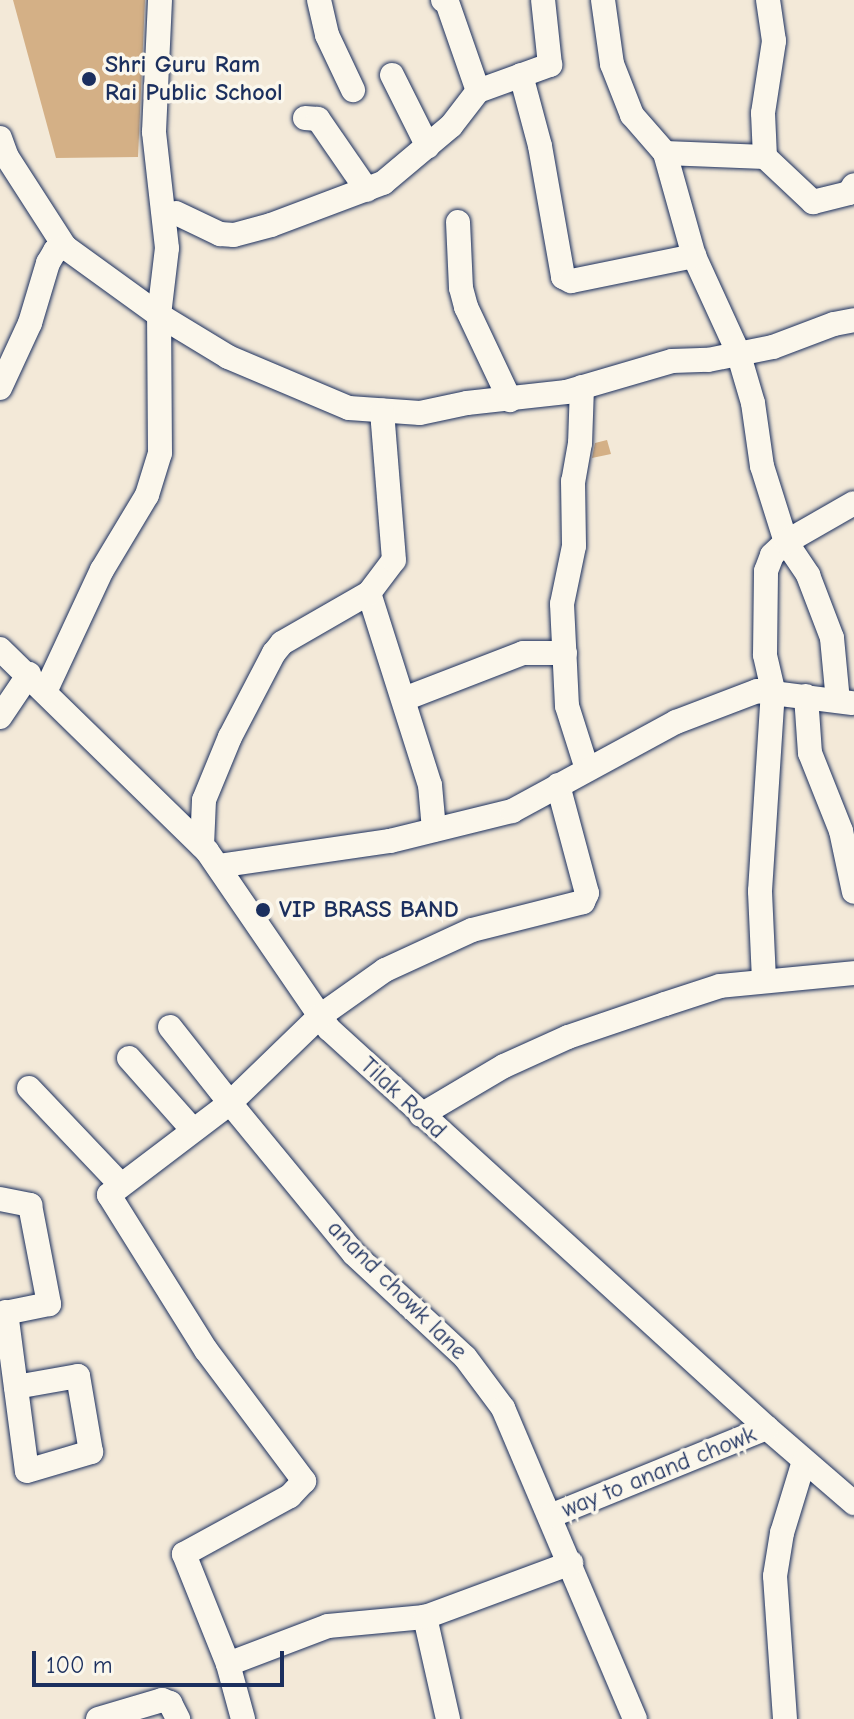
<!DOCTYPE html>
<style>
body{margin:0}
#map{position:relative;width:854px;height:1719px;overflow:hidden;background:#f3e9d8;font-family:"Comic Neue",sans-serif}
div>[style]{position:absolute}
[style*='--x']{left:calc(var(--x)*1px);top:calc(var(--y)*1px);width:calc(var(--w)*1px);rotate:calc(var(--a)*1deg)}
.building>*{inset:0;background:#d4b086}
.roads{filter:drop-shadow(0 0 2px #1b2f5e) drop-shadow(0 0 2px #1b2f5e)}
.minor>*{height:24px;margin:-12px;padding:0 12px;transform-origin:12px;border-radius:12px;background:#fbf7ec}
.dots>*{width:22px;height:22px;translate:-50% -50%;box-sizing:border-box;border:4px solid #fbf7ec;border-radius:50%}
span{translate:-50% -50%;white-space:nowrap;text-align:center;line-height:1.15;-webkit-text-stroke:7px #fbf7ec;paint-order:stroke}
.poi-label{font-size:24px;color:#1b2f5e;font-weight:700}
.left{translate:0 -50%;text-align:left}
.street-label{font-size:24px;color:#1b2f5e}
.scale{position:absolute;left:32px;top:1651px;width:252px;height:36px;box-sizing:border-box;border:4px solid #1b2f5e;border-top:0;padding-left:10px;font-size:24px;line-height:28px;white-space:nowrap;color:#1b2f5e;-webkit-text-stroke:6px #fbf7ec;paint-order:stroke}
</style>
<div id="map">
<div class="building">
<i style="clip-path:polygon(13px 0,145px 0,138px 157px,56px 158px)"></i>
<i style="clip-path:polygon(607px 440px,611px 454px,592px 458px,595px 443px)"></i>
</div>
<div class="roads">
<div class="minor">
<i style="--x:319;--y:0;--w:36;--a:77"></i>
<i style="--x:327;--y:35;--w:61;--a:64.7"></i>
<i style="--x:443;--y:0;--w:4;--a:27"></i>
<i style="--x:447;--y:2;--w:94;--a:70.8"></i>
<i style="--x:603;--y:0;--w:65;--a:82"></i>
<i style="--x:612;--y:64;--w:55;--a:68.6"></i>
<i style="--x:632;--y:115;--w:50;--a:49"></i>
<i style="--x:665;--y:153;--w:107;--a:74.3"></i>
<i style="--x:694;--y:256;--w:106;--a:65.4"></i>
<i style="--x:738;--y:352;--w:53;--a:73.6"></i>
<i style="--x:753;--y:403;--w:64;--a:81.9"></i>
<i style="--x:762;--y:466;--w:80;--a:72.5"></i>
<i style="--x:786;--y:542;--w:40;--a:56"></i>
<i style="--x:808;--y:575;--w:67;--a:69.1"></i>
<i style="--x:832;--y:638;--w:63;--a:84.6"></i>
<i style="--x:392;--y:75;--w:80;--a:63.4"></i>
<i style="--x:521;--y:75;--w:73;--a:75"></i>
<i style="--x:540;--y:146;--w:133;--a:80"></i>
<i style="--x:563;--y:277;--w:9;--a:27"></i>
<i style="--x:571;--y:281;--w:126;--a:-11.5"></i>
<i style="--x:305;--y:118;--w:13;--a:4"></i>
<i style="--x:318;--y:119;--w:86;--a:55.4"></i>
<i style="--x:0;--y:138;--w:20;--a:70"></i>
<i style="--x:7;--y:157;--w:107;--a:57.2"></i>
<i style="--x:65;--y:247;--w:116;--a:35.9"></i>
<i style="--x:159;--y:315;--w:81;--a:31.3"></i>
<i style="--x:228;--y:357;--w:131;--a:22.9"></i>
<i style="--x:349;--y:408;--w:71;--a:4"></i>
<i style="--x:420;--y:413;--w:48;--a:-12"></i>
<i style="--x:467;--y:403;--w:100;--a:-6.3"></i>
<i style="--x:566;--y:392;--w:110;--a:-16.3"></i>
<i style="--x:672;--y:361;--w:36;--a:-2"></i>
<i style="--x:708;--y:360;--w:66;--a:-11.3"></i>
<i style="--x:773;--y:347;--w:65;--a:-20.7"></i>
<i style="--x:834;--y:324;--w:20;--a:-11"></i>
<i style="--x:665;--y:153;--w:100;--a:2.3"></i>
<i style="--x:765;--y:157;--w:44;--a:-92.6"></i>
<i style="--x:763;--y:113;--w:73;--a:-81.3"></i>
<i style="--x:774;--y:41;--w:41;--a:-98.3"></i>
<i style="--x:765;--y:157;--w:66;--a:43.2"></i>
<i style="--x:813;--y:202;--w:37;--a:-14"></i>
<i style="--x:849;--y:193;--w:9;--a:-58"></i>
<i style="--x:176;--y:213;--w:49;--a:25.5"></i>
<i style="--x:220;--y:234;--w:14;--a:4"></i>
<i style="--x:234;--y:235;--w:38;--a:-15"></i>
<i style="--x:271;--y:225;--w:120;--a:-20.6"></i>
<i style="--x:383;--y:183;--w:89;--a:-40"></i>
<i style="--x:451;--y:126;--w:44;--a:-52.4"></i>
<i style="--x:478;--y:91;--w:77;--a:-19.9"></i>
<i style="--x:550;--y:65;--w:65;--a:-96.1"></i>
<i style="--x:458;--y:222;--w:66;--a:87.4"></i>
<i style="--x:461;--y:288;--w:20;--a:75"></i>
<i style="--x:466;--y:307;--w:103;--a:64.7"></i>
<i style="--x:582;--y:387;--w:56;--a:92"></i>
<i style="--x:580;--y:443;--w:39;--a:100"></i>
<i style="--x:573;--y:481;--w:65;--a:89.1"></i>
<i style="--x:574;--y:546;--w:59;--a:101.7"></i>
<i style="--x:562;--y:604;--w:102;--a:87.2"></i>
<i style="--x:567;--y:706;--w:66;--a:72.4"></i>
<i style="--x:0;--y:388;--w:72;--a:-65.2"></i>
<i style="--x:30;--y:323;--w:63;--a:-73.3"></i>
<i style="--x:48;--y:263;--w:14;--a:-60"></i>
<i style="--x:55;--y:251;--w:11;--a:-22"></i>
<i style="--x:369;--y:593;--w:201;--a:72.4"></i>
<i style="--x:430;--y:785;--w:45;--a:84.9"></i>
<i style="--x:0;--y:649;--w:289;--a:44.3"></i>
<i style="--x:207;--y:851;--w:216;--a:55.6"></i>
<i style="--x:329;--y:1029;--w:592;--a:42.33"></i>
<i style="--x:767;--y:1428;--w:115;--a:40.8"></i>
<i style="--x:45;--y:692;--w:135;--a:-65"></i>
<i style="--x:102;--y:570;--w:87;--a:-59"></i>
<i style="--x:147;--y:495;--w:44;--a:-72.8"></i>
<i style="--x:160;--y:453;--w:138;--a:-90.4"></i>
<i style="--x:159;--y:315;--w:67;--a:-83.2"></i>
<i style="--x:167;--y:248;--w:117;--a:-96.4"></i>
<i style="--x:154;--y:132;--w:132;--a:-87.4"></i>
<i style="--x:806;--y:696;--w:57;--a:86"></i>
<i style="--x:810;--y:753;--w:84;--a:68.3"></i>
<i style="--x:841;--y:831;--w:62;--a:78"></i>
<i style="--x:404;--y:699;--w:128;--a:-21.1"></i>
<i style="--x:523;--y:653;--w:42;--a:0"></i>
<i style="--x:0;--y:717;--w:52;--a:-56"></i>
<i style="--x:558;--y:785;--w:112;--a:75"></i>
<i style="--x:587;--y:893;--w:10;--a:114"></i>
<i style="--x:583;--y:902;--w:114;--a:165.8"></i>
<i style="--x:472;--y:930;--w:96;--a:155.3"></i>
<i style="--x:385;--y:970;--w:80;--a:144.7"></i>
<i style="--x:320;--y:1016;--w:125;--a:136"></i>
<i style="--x:230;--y:1103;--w:195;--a:50.6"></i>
<i style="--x:354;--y:1254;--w:151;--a:42.9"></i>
<i style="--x:465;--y:1357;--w:64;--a:53.3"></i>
<i style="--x:503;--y:1408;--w:338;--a:67"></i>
<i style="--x:202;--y:846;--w:46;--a:-87.5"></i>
<i style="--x:204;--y:800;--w:68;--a:-67.6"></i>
<i style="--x:230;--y:737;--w:95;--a:-62.4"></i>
<i style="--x:274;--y:653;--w:13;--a:-51"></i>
<i style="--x:282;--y:643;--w:100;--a:-29.9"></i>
<i style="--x:369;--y:593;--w:41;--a:-52.9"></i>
<i style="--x:394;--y:560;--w:150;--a:-94.6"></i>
<i style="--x:218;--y:866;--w:174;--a:-8.3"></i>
<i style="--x:390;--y:841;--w:126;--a:-13.8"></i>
<i style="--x:512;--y:811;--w:187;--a:-28.5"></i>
<i style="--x:676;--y:722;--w:87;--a:-20.9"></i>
<i style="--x:757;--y:691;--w:96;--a:7.2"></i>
<i style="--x:764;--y:980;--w:89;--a:-92.6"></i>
<i style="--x:760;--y:891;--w:201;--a:-86.3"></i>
<i style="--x:773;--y:690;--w:36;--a:-103"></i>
<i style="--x:765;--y:655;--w:84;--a:-89.3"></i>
<i style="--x:766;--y:571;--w:17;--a:-69"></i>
<i style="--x:772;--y:555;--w:19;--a:-43"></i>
<i style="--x:786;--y:542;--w:78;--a:-29.8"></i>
<i style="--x:170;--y:1027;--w:97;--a:51.7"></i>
<i style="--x:230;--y:1103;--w:152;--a:142.8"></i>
<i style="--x:109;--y:1195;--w:183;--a:58"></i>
<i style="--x:206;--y:1350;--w:164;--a:53.2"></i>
<i style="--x:304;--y:1481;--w:21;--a:133"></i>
<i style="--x:290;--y:1496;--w:121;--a:151.3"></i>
<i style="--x:184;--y:1554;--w:118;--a:68.2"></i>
<i style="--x:228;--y:1664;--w:107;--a:-20.8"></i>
<i style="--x:328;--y:1626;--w:97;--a:-5.3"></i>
<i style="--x:129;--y:1058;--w:96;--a:48.4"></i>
<i style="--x:29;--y:1088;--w:132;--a:46.5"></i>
<i style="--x:421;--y:1115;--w:96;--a:-30.6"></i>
<i style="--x:504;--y:1066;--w:70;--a:-24.4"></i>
<i style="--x:568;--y:1037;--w:102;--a:-18.8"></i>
<i style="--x:665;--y:1004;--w:58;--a:-18.1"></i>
<i style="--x:720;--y:986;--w:135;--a:-5.5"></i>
<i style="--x:0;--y:1199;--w:31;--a:11"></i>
<i style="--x:30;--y:1205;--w:101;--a:79.1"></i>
<i style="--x:49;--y:1304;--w:50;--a:168.5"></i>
<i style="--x:6;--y:1312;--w:160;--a:82.5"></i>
<i style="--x:27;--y:1471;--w:67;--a:-16.5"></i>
<i style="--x:91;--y:1452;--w:77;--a:-99.7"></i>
<i style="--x:78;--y:1376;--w:63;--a:169.9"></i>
<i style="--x:550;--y:1516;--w:234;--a:-22.1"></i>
<i style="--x:228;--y:1664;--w:57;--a:74.7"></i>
<i style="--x:98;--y:1719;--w:67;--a:-16.5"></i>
<i style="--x:162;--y:1700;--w:9;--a:21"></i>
<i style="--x:170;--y:1703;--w:18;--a:63"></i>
<i style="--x:448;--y:1719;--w:105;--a:-102.7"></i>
<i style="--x:425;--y:1617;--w:156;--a:-20.3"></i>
<i style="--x:785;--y:1719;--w:143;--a:-94"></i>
<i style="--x:775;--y:1576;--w:44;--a:-80.8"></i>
<i style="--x:782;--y:1533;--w:75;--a:-73"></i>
</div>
</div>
<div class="dots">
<i style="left:89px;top:79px;background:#1b2f5e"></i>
<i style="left:263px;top:910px;background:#1b2f5e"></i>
</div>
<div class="poi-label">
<span class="left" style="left:105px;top:79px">Shri Guru Ram<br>Rai Public School</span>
<span class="left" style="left:279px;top:910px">VIP BRASS BAND</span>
</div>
<div class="street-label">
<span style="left:403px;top:1098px;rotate:43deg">Tilak Road</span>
<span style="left:397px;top:1290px;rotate:45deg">anand chowk lane</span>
<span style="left:659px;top:1472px;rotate:-22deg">way to anand chowk</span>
</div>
<div class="scale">100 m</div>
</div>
